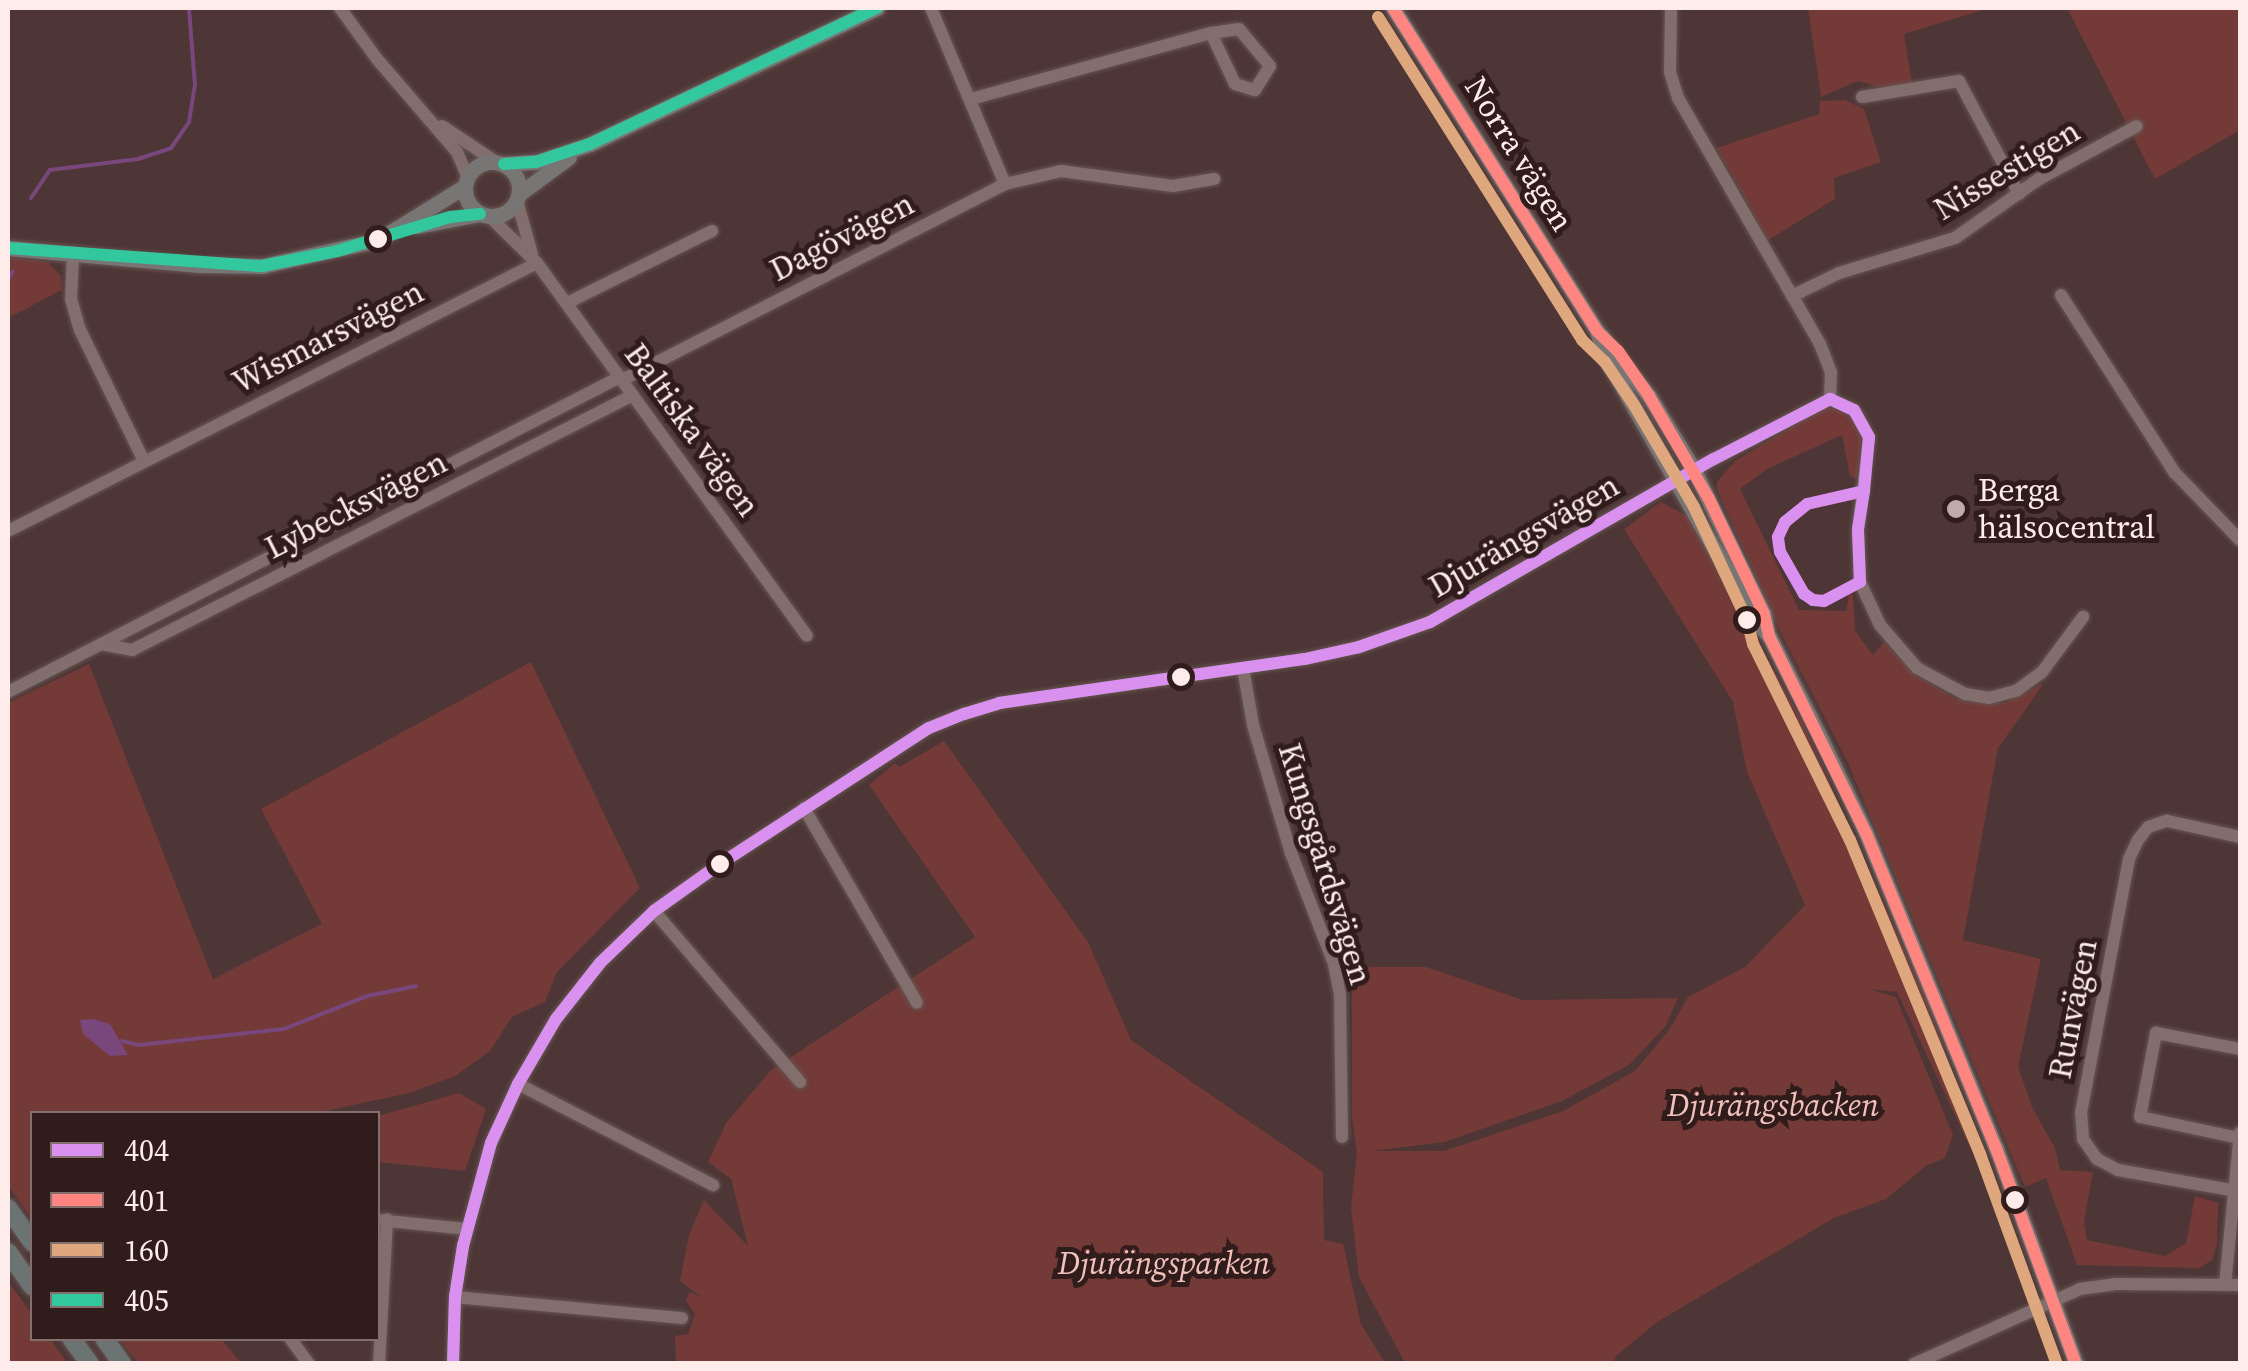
<!DOCTYPE html>
<meta charset="utf-8">
<style>
body{margin:0}
#map{position:relative;width:2248px;height:1371px;overflow:hidden;background:#4d3635;font-family:"Source Serif 4",serif}
div>[style]{position:absolute}
[style*='--x']{left:calc(var(--x)*1px);top:calc(var(--y)*1px);width:calc(var(--w)*1px);rotate:calc(var(--a)*1deg)}
.green>*{inset:0;background:#733a37}
.water>*{inset:0;background:#7a477c}
.stream>*{height:4px;margin:-2px;padding:0 2px;transform-origin:2px;border-radius:2px;background:#7a477c}
.roads{filter:drop-shadow(0 0 2px #665553) drop-shadow(0 0 2px #665553)}
.minor>*{height:12px;margin:-6px;padding:0 6px;transform-origin:6px;border-radius:6px;background:#816e6d}
.major>*{height:15px;margin:-7.5px;padding:0 7.5px;transform-origin:7.5px;border-radius:7.5px;background:#787575}
.major>.ring{margin:-7.5px;padding:0;box-sizing:content-box;background:none;border:15px solid #787575;border-radius:50%}
.highway>*{height:18px;margin:-9px;padding:0 9px;transform-origin:9px;border-radius:9px;background:#6c7373}
.bus-1>*{height:12px;margin:-6px;padding:0 6px;transform-origin:6px;border-radius:6px;background:#da90ef}
.bus-2>*{height:12px;margin:-6px;padding:0 6px;transform-origin:6px;border-radius:6px;background:#ff8680}
.bus-3>*{height:12px;margin:-6px;padding:0 6px;transform-origin:6px;border-radius:6px;background:#dfa77e}
.bus-4>*{height:12px;margin:-6px;padding:0 6px;transform-origin:6px;border-radius:6px;background:#33c79d}
.dots>*{width:28px;height:28px;translate:-50% -50%;box-sizing:border-box;border:5px solid #301c1b;border-radius:50%}
span{translate:-50% -50%;white-space:nowrap;text-align:center;line-height:1.15;-webkit-text-stroke:10px #301c1b;paint-order:stroke}
.street-label{font-size:32px;color:#fdecea}
.poi-label{font-size:32px;color:#fdecea}
.left{translate:0 -50%;text-align:left}
.park-label{font-size:32px;color:#f1c1bc;font-style:italic}
.frame{position:absolute;inset:0;border:10px solid #fdecea;pointer-events:none}
.legend{position:absolute;left:30px;top:1111px;width:350px;height:230px;box-sizing:border-box;background:#301c1b;border:2px solid #826f6e;margin:0;padding:12px 18px;list-style:none;font-size:30px;color:#fdecea}
.legend li{display:flex;align-items:center;gap:20px;height:50px}
.legend b{width:50px;border:2px solid #826f6e}
</style>
<div id="map">
<div class="green">
<i style="clip-path:polygon(1808px 8px,1985px 8px,1986px 9px,1904px 34px,1912px 83px,1878px 87px,1858px 81px,1821px 97px)"></i>
<i style="clip-path:polygon(2067px 8px,2240px 8px,2240px 130px,2155px 179px)"></i>
<i style="clip-path:polygon(1845px 100px,1864px 109px,1881px 162px,1834px 178px,1835px 199px,1768px 240px,1717px 148px,1819px 114px,1820px 101px)"></i>
<i style="clip-path:polygon(8px 257px,48px 262px,61px 276px,62px 290px,8px 318px)"></i>
<i style="clip-path:polygon(1827px 406px,1847px 414px,1862px 435px,1857px 479px,1850px 476px,1842px 435px,1767px 469px,1740px 489px,1799px 610px,1846px 611px,1849px 595px,1853px 594px,1855px 631px,1873px 655px,1884px 642px,1915px 675px,1956px 699px,2005px 703px,2044px 683px,1998px 748px,1963px 940px,2041px 959px,2018px 1067px,2032px 1107px,2055px 1148px,2060px 1170px,2093px 1172px,2084px 1222px,2087px 1240px,2165px 1256px,2186px 1243px,2195px 1196px,2218px 1203px,2217px 1244px,2212px 1260px,2200px 1268px,2077px 1265px,2046px 1178px,2025px 1187px,1848px 763px,1783px 637px,1717px 490px,1717px 482px,1735px 461px)"></i>
<i style="clip-path:polygon(1661px 502px,1689px 517px,1803px 723px,1927px 1001px,2008px 1228px,1897px 992px,1869px 989px,1896px 997px,1953px 1135px,1945px 1158px,1926px 1166px,1886px 1199px,1834px 1218px,1657px 1322px,1615px 1357px,1613px 1363px,1405px 1363px,1359px 1277px,1351px 1208px,1357px 1152px,1352px 1119px,1352px 995px,1347px 967px,1426px 967px,1523px 1000px,1678px 998px,1665px 1027px,1629px 1065px,1562px 1101px,1445px 1142px,1372px 1151px,1444px 1151px,1563px 1111px,1635px 1071px,1669px 1030px,1688px 997px,1745px 967px,1805px 905px,1747px 772px,1733px 702px,1624px 529px)"></i>
<i style="clip-path:polygon(531px 662px,640px 888px,557px 972px,545px 1002px,512px 1017px,490px 1051px,455px 1076px,409px 1093px,316px 1113px,32px 1114px,32px 1219px,8px 1186px,8px 703px,89px 664px,213px 979px,322px 924px,261px 809px)"></i>
<i style="clip-path:polygon(944px 741px,1088px 942px,1131px 1040px,1323px 1172px,1324px 1240px,1343px 1244px,1361px 1324px,1385px 1363px,676px 1364px,675px 1336px,688px 1334px,695px 1314px,686px 1300px,690px 1292px,701px 1297px,680px 1281px,689px 1235px,704px 1200px,748px 1246px,731px 1179px,708px 1162px,726px 1123px,771px 1070px,975px 937px,869px 785px,895px 763px,899px 767px)"></i>
<i style="clip-path:polygon(459px 1093px,486px 1109px,465px 1171px,378px 1162px,378px 1116px)"></i>
<i style="clip-path:polygon(8px 1281px,32px 1314px,32px 1338px,50px 1339px,68px 1363px,8px 1363px)"></i>
<i style="clip-path:polygon(119px 1339px,221px 1339px,241px 1363px,138px 1363px)"></i>
</div>
<div class="water">
<i style="clip-path:polygon(94px 1019px,110px 1024px,128px 1055px,110px 1056px,83px 1034px,80px 1020px)"></i>
</div>
<div class="stream">
<i style="--x:31;--y:198;--w:34;--a:-56"></i>
<i style="--x:50;--y:170;--w:89;--a:-7.1"></i>
<i style="--x:138;--y:159;--w:35;--a:-18"></i>
<i style="--x:171;--y:148;--w:32;--a:-55"></i>
<i style="--x:189;--y:122;--w:37;--a:-81"></i>
<i style="--x:195;--y:85;--w:77;--a:-94.5"></i>
<i style="--x:8;--y:280;--w:10;--a:-61"></i>
<i style="--x:122;--y:1041;--w:17;--a:13"></i>
<i style="--x:139;--y:1045;--w:146;--a:-6.3"></i>
<i style="--x:284;--y:1029;--w:89;--a:-21.7"></i>
<i style="--x:367;--y:996;--w:50;--a:-11.5"></i>
</div>
<div class="roads">
<div class="minor">
<i style="--x:340;--y:8;--w:63;--a:54"></i>
<i style="--x:377;--y:59;--w:123;--a:49.3"></i>
<i style="--x:457;--y:152;--w:28;--a:67"></i>
<i style="--x:931;--y:8;--w:191;--a:67.2"></i>
<i style="--x:1671;--y:8;--w:64;--a:90.9"></i>
<i style="--x:1670;--y:72;--w:27;--a:73"></i>
<i style="--x:1678;--y:98;--w:284;--a:60"></i>
<i style="--x:1820;--y:344;--w:30;--a:69"></i>
<i style="--x:1831;--y:372;--w:27;--a:92"></i>
<i style="--x:1862;--y:97;--w:98;--a:-9.4"></i>
<i style="--x:1959;--y:81;--w:128;--a:62"></i>
<i style="--x:971;--y:99;--w:249;--a:-15.4"></i>
<i style="--x:1211;--y:33;--w:56;--a:64.8"></i>
<i style="--x:1235;--y:84;--w:21;--a:17"></i>
<i style="--x:1255;--y:90;--w:28;--a:-58"></i>
<i style="--x:1270;--y:66;--w:48;--a:-130"></i>
<i style="--x:1239;--y:29;--w:28;--a:172"></i>
<i style="--x:442;--y:126;--w:65;--a:33.7"></i>
<i style="--x:517;--y:201;--w:55;--a:74.2"></i>
<i style="--x:489;--y:216;--w:67;--a:44.4"></i>
<i style="--x:537;--y:263;--w:460;--a:54.1"></i>
<i style="--x:73;--y:255;--w:44;--a:92.6"></i>
<i style="--x:71;--y:299;--w:32;--a:74"></i>
<i style="--x:80;--y:330;--w:146;--a:64"></i>
<i style="--x:2061;--y:295;--w:211;--a:57.4"></i>
<i style="--x:2175;--y:473;--w:93;--a:45.9"></i>
<i style="--x:1792;--y:296;--w:52;--a:-26.1"></i>
<i style="--x:1839;--y:273;--w:121;--a:-16.8"></i>
<i style="--x:1955;--y:238;--w:103;--a:-35.1"></i>
<i style="--x:2039;--y:179;--w:111;--a:-28.4"></i>
<i style="--x:567;--y:303;--w:162;--a:-26.4"></i>
<i style="--x:622;--y:380;--w:430;--a:-27.1"></i>
<i style="--x:1005;--y:184;--w:57;--a:-13.1"></i>
<i style="--x:1061;--y:171;--w:113;--a:7.6"></i>
<i style="--x:1173;--y:186;--w:42;--a:-9.7"></i>
<i style="--x:1830;--y:399;--w:26;--a:25"></i>
<i style="--x:1854;--y:410;--w:31;--a:61"></i>
<i style="--x:1869;--y:437;--w:94;--a:96.7"></i>
<i style="--x:1858;--y:530;--w:52;--a:87.8"></i>
<i style="--x:1860;--y:582;--w:47;--a:65.1"></i>
<i style="--x:1880;--y:625;--w:57;--a:49.3"></i>
<i style="--x:1917;--y:668;--w:55;--a:28.4"></i>
<i style="--x:1965;--y:694;--w:24;--a:9"></i>
<i style="--x:1989;--y:698;--w:28;--a:-15"></i>
<i style="--x:2016;--y:691;--w:32;--a:-36"></i>
<i style="--x:2042;--y:672;--w:69;--a:-53.3"></i>
<i style="--x:8;--y:531;--w:593;--a:-26.87"></i>
<i style="--x:101;--y:644;--w:32;--a:11"></i>
<i style="--x:132;--y:650;--w:562;--a:-26.98"></i>
<i style="--x:1243;--y:668;--w:58;--a:80"></i>
<i style="--x:1253;--y:725;--w:134;--a:73.5"></i>
<i style="--x:1291;--y:853;--w:119;--a:68.8"></i>
<i style="--x:1334;--y:964;--w:32;--a:79"></i>
<i style="--x:1340;--y:995;--w:142;--a:89.2"></i>
<i style="--x:8;--y:692;--w:688;--a:-27.24"></i>
<i style="--x:804;--y:808;--w:225;--a:59.9"></i>
<i style="--x:654;--y:911;--w:225;--a:49.5"></i>
<i style="--x:518;--y:1084;--w:220;--a:27.4"></i>
<i style="--x:2239;--y:1138;--w:101;--a:-168"></i>
<i style="--x:2140;--y:1117;--w:86;--a:-79.2"></i>
<i style="--x:2156;--y:1033;--w:86;--a:10.8"></i>
<i style="--x:2231;--y:1190;--w:115;--a:-170"></i>
<i style="--x:2118;--y:1170;--w:24;--a:-152"></i>
<i style="--x:2097;--y:1159;--w:24;--a:-125"></i>
<i style="--x:2083;--y:1139;--w:26;--a:-94"></i>
<i style="--x:2081;--y:1113;--w:258;--a:-79.3"></i>
<i style="--x:2129;--y:859;--w:21;--a:-65"></i>
<i style="--x:2138;--y:840;--w:16;--a:-52"></i>
<i style="--x:2148;--y:827;--w:20;--a:-18"></i>
<i style="--x:2167;--y:821;--w:75;--a:12.4"></i>
<i style="--x:378;--y:1220;--w:89;--a:5.8"></i>
<i style="--x:2225;--y:1285;--w:153;--a:-84.4"></i>
<i style="--x:455;--y:1297;--w:228;--a:5.3"></i>
<i style="--x:290;--y:1338;--w:32;--a:54"></i>
<i style="--x:379;--y:1364;--w:145;--a:-86.8"></i>
<i style="--x:453;--y:1364;--w:67;--a:-88.3"></i>
<i style="--x:455;--y:1297;--w:52;--a:-81.1"></i>
<i style="--x:463;--y:1246;--w:107;--a:-74.8"></i>
<i style="--x:491;--y:1143;--w:65;--a:-65.4"></i>
<i style="--x:518;--y:1084;--w:75;--a:-59.7"></i>
<i style="--x:556;--y:1019;--w:71;--a:-51.8"></i>
<i style="--x:600;--y:963;--w:75;--a:-43.9"></i>
<i style="--x:654;--y:911;--w:81;--a:-35.5"></i>
<i style="--x:720;--y:864;--w:249;--a:-33.1"></i>
<i style="--x:929;--y:728;--w:38;--a:-22"></i>
<i style="--x:964;--y:714;--w:37;--a:-17"></i>
<i style="--x:999;--y:703;--w:309;--a:-8.2"></i>
<i style="--x:1305;--y:659;--w:55;--a:-12.5"></i>
<i style="--x:1359;--y:647;--w:75;--a:-19.4"></i>
<i style="--x:1430;--y:622;--w:327;--a:-29.9"></i>
<i style="--x:1714;--y:459;--w:131;--a:-27.3"></i>
<i style="--x:1914;--y:1364;--w:182;--a:-24.3"></i>
<i style="--x:2080;--y:1289;--w:36;--a:-8"></i>
<i style="--x:2116;--y:1284;--w:124;--a:0.5"></i>
</div>
<div class="major">
<i style="--x:1393;--y:8;--w:382;--a:57.7"></i>
<i style="--x:1597;--y:331;--w:28;--a:72"></i>
<i style="--x:1606;--y:358;--w:298;--a:60.4"></i>
<i style="--x:1753;--y:617;--w:25;--a:50"></i>
<i style="--x:1769;--y:636;--w:115;--a:63.2"></i>
<i style="--x:1821;--y:739;--w:104;--a:64.4"></i>
<i style="--x:1866;--y:833;--w:341;--a:67.6"></i>
<i style="--x:1996;--y:1148;--w:230;--a:69.7"></i>
<i class="ring" style="left:465px;top:162px;width:39px;height:39px"></i>
<i style="--x:504;--y:164;--w:32;--a:-4"></i>
<i style="--x:536;--y:162;--w:57;--a:-18.4"></i>
<i style="--x:590;--y:144;--w:318;--a:-25.4"></i>
<i style="--x:519;--y:194;--w:62;--a:-36.5"></i>
<i style="--x:417;--y:226;--w:64;--a:-10.8"></i>
<i style="--x:8;--y:248;--w:192;--a:5.1"></i>
<i style="--x:199;--y:265;--w:63;--a:0.9"></i>
<i style="--x:262;--y:266;--w:119;--a:-12.6"></i>
<i style="--x:378;--y:240;--w:102;--a:-31.8"></i>
<i style="--x:1600;--y:334;--w:79;--a:51.7"></i>
<i style="--x:1649;--y:396;--w:87;--a:58.7"></i>
<i style="--x:1694;--y:470;--w:160;--a:64.1"></i>
<i style="--x:1764;--y:614;--w:20;--a:79"></i>
</div>
<div class="highway">
<i style="--x:8;--y:1208;--w:42;--a:54.8"></i>
<i style="--x:8;--y:1252;--w:42;--a:54.8"></i>
<i style="--x:71;--y:1338;--w:32;--a:54"></i>
<i style="--x:104;--y:1338;--w:32;--a:55"></i>
</div>
</div>
<div class="bus-1">
<i style="--x:1830;--y:399;--w:26;--a:25"></i>
<i style="--x:1854;--y:410;--w:31;--a:61"></i>
<i style="--x:1869;--y:437;--w:54;--a:95.3"></i>
<i style="--x:1864;--y:491;--w:39;--a:99"></i>
<i style="--x:1858;--y:530;--w:52;--a:87.8"></i>
<i style="--x:1860;--y:582;--w:41;--a:152.2"></i>
<i style="--x:1824;--y:601;--w:11;--a:-175"></i>
<i style="--x:1813;--y:600;--w:11;--a:-146"></i>
<i style="--x:1804;--y:594;--w:48;--a:-119.7"></i>
<i style="--x:1780;--y:552;--w:15;--a:-98"></i>
<i style="--x:1778;--y:537;--w:17;--a:-65"></i>
<i style="--x:1785;--y:522;--w:28;--a:-39"></i>
<i style="--x:1807;--y:504;--w:58;--a:-12.8"></i>
<i style="--x:453;--y:1364;--w:67;--a:-88.3"></i>
<i style="--x:455;--y:1297;--w:52;--a:-81.1"></i>
<i style="--x:463;--y:1246;--w:107;--a:-74.8"></i>
<i style="--x:491;--y:1143;--w:65;--a:-65.4"></i>
<i style="--x:518;--y:1084;--w:75;--a:-59.7"></i>
<i style="--x:556;--y:1019;--w:71;--a:-51.8"></i>
<i style="--x:600;--y:963;--w:75;--a:-43.9"></i>
<i style="--x:654;--y:911;--w:81;--a:-35.5"></i>
<i style="--x:720;--y:864;--w:249;--a:-33.1"></i>
<i style="--x:929;--y:728;--w:38;--a:-22"></i>
<i style="--x:964;--y:714;--w:37;--a:-17"></i>
<i style="--x:999;--y:703;--w:309;--a:-8.2"></i>
<i style="--x:1305;--y:659;--w:55;--a:-12.5"></i>
<i style="--x:1359;--y:647;--w:75;--a:-19.4"></i>
<i style="--x:1430;--y:622;--w:327;--a:-29.9"></i>
<i style="--x:1714;--y:459;--w:131;--a:-27.3"></i>
</div>
<div class="bus-2">
<i style="--x:1393;--y:8;--w:382;--a:57.7"></i>
<i style="--x:1597;--y:331;--w:29;--a:44"></i>
<i style="--x:1618;--y:351;--w:55;--a:55.4"></i>
<i style="--x:1649;--y:396;--w:119;--a:59.8"></i>
<i style="--x:1709;--y:499;--w:127;--a:64.4"></i>
<i style="--x:1764;--y:614;--w:23;--a:77"></i>
<i style="--x:1769;--y:636;--w:220;--a:63.8"></i>
<i style="--x:1866;--y:833;--w:341;--a:67.6"></i>
<i style="--x:1996;--y:1148;--w:230;--a:69.7"></i>
</div>
<div class="bus-3">
<i style="--x:1378;--y:17;--w:382;--a:57.7"></i>
<i style="--x:1582;--y:340;--w:32;--a:44"></i>
<i style="--x:1605;--y:362;--w:52;--a:56"></i>
<i style="--x:1634;--y:405;--w:118;--a:59.5"></i>
<i style="--x:1694;--y:507;--w:125;--a:64.9"></i>
<i style="--x:1747;--y:620;--w:25;--a:76"></i>
<i style="--x:1753;--y:644;--w:219;--a:63.7"></i>
<i style="--x:1850;--y:840;--w:340;--a:67.5"></i>
<i style="--x:1980;--y:1154;--w:224;--a:69.9"></i>
</div>
<div class="bus-4">
<i style="--x:504;--y:164;--w:32;--a:-4"></i>
<i style="--x:536;--y:162;--w:57;--a:-18.4"></i>
<i style="--x:590;--y:144;--w:318;--a:-25.4"></i>
<i style="--x:8;--y:248;--w:255;--a:4.1"></i>
<i style="--x:262;--y:266;--w:76;--a:-11.3"></i>
<i style="--x:337;--y:251;--w:118;--a:-16.7"></i>
<i style="--x:450;--y:217;--w:30;--a:-6"></i>
</div>
<div class="dots">
<i style="left:378px;top:239px;background:#fdecea"></i>
<i style="left:1956px;top:509px;background:#bfacab"></i>
<i style="left:1747px;top:620px;background:#fdecea"></i>
<i style="left:1181px;top:677px;background:#fdecea"></i>
<i style="left:720px;top:864px;background:#fdecea"></i>
<i style="left:2015px;top:1200px;background:#fdecea"></i>
</div>
<div class="street-label">
<span style="left:1519px;top:154px;rotate:58deg">Norra vägen</span>
<span style="left:2007px;top:170px;rotate:-31deg">Nissestigen</span>
<span style="left:842px;top:237px;rotate:-27deg">Dagövägen</span>
<span style="left:328px;top:337px;rotate:-27deg">Wismarsvägen</span>
<span style="left:692px;top:430px;rotate:54deg">Baltiska vägen</span>
<span style="left:356px;top:505px;rotate:-27deg">Lybecksvägen</span>
<span style="left:1524px;top:536px;rotate:-30deg">Djurängsvägen</span>
<span style="left:1325px;top:864px;rotate:73deg">Kungsgårdsvägen</span>
<span style="left:2073px;top:1009px;rotate:-79deg">Runvägen</span>
</div>
<div class="poi-label">
<span class="left" style="left:1978px;top:509px">Berga<br>hälsocentral</span>
</div>
<div class="park-label">
<span style="left:1773px;top:1105px">Djurängsbacken</span>
<span style="left:1164px;top:1263px">Djurängsparken</span>
</div>
<div class="frame"></div>
<ul class="legend">
<li><b style="height:12px;background:#da90ef"></b>404</li>
<li><b style="height:12px;background:#ff8680"></b>401</li>
<li><b style="height:12px;background:#dfa77e"></b>160</li>
<li><b style="height:12px;background:#33c79d"></b>405</li>
</ul>
</div>
